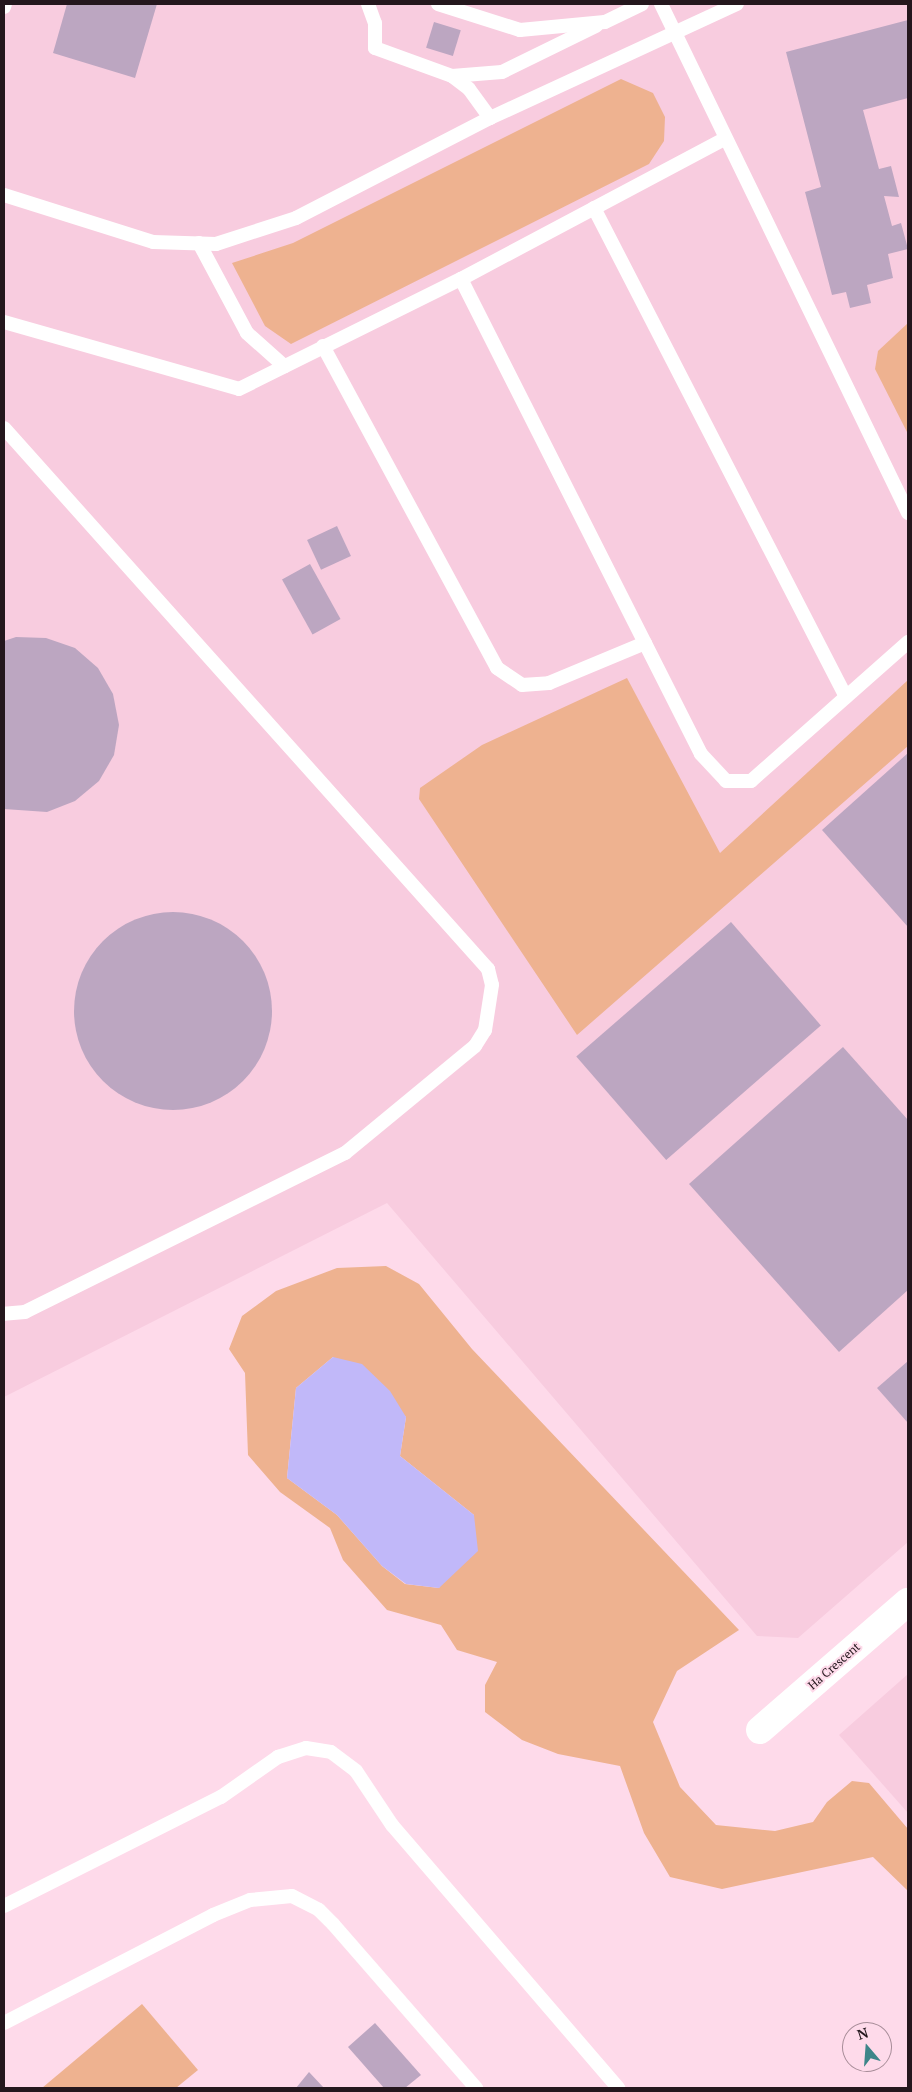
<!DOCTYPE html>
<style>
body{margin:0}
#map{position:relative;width:912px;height:2092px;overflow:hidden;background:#fedaea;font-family:"PT Serif",serif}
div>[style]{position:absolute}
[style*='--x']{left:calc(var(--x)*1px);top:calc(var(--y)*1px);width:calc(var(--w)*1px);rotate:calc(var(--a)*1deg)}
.built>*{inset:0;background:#f8ccdf}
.green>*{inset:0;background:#eeb290}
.water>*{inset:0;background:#c1b8f9}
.building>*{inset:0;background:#bca6c1;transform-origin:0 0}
.round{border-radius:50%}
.service>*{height:14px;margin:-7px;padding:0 7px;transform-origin:7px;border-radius:7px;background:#fff}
.minor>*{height:28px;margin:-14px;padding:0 14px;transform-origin:14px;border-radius:14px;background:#fff}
span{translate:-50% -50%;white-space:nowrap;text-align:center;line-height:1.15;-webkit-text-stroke:4px #fedaea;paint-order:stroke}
.street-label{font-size:12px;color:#24171d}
.frame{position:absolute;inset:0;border:5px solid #24171d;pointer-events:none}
.north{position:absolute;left:842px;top:2022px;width:50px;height:50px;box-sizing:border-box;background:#fedaea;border:1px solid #a78c98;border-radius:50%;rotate:342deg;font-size:14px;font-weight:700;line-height:20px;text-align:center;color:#24171d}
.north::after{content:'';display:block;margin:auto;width:18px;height:22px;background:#3d8589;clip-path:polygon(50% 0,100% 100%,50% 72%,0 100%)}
</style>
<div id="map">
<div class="built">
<i style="clip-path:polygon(4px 4px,908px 4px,908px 1542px,798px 1638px,757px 1636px,387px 1203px,4px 1397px)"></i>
<i style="clip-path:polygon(908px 1674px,908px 1813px,839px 1735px)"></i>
</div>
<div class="green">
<i style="clip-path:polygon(621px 79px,653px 93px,665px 117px,664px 141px,649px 164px,291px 344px,265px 326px,232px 263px,293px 243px)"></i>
<i style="clip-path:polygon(908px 323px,908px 434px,875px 369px,878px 351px)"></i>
<i style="clip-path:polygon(627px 678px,720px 853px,908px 680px,908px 746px,577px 1035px,419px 799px,420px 788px,482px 745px)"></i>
<i style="clip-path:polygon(evenodd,386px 1266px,419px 1284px,472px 1349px,739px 1630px,677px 1671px,653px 1722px,680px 1787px,716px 1825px,775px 1831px,813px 1822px,827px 1802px,852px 1781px,869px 1783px,908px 1829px,908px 1891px,873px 1857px,722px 1889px,670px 1877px,644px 1833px,620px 1766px,558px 1754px,522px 1740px,485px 1712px,485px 1685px,497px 1662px,457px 1650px,441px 1625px,387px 1610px,343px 1560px,330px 1528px,280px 1492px,248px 1455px,245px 1373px,229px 1349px,242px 1316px,276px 1291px,337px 1268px,386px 1266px,333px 1357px,406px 1417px,400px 1456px,474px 1515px,439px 1588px,405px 1584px,382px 1566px,337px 1515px,287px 1478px,296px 1388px,333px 1357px)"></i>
<i style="clip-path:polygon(142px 2004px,198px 2070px,176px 2088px,42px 2088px)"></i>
</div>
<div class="water">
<i style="clip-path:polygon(333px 1357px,362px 1364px,390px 1391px,406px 1417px,400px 1456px,474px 1515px,478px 1551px,439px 1588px,406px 1584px,382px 1566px,337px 1515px,287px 1478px,296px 1388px)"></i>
</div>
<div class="building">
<i style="clip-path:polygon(67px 4px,157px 4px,135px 78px,53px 53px)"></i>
<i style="clip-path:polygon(908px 20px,908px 98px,863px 110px,879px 169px,891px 166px,899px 197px,884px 196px,892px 226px,901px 223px,908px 249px,888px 254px,893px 278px,867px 285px,871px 303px,850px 308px,846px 292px,832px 295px,805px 192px,821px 187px,786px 52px)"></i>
<i style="left:434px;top:22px;width:28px;height:27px;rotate:17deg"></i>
<i style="left:337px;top:526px;width:33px;height:33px;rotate:65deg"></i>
<i style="left:310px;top:564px;width:63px;height:32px;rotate:61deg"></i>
<i style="clip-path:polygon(16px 637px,46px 638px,75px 648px,98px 668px,113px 694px,119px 725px,114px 755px,99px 781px,75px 801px,47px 812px,4px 809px,4px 641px)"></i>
<i style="clip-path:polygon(908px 753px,908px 927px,822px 830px)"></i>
<i class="round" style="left:74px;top:912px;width:198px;height:198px"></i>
<i style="left:731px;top:922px;width:137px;height:205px;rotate:49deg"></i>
<i style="clip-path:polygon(843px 1047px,908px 1120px,908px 1290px,839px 1352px,689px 1184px)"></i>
<i style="clip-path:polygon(908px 1361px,908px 1423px,877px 1388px)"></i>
<i style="clip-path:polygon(375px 2023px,421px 2075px,405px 2088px,384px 2088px,348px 2047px)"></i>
<i style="clip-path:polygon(309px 2072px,324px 2088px,296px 2088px)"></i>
</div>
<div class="service">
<i style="--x:368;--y:4;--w:20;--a:70"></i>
<i style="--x:375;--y:23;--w:25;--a:90"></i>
<i style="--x:375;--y:48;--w:82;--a:20"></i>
<i style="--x:452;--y:76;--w:21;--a:37"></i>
<i style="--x:469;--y:89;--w:36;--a:54"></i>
<i style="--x:438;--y:4;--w:86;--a:17.6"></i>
<i style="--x:520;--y:30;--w:85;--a:-5.4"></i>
<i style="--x:605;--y:22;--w:41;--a:-25.9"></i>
<i style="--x:661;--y:4;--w:566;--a:64.11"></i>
<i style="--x:4;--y:7;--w:3;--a:-72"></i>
<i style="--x:452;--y:76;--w:50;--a:-4.6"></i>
<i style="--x:502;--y:72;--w:105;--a:-26.1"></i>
<i style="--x:4;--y:195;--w:156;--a:17.5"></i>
<i style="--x:153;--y:242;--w:63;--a:1.8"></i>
<i style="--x:216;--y:244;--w:84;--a:-18"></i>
<i style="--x:296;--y:218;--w:218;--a:-27.3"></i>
<i style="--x:490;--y:118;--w:272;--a:-24.8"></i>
<i style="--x:594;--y:208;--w:550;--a:62.74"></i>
<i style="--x:199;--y:243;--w:102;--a:61.9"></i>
<i style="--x:247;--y:333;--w:50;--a:41.7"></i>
<i style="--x:461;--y:279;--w:532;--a:63.19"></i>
<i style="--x:701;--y:754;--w:37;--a:47"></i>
<i style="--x:726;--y:781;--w:25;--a:0"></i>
<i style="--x:751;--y:781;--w:210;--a:-41.5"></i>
<i style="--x:4;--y:322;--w:244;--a:15.9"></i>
<i style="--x:239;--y:389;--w:248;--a:-26.4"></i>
<i style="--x:461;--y:279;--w:298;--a:-28"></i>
<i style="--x:323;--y:346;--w:366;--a:61.6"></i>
<i style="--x:497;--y:668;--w:30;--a:34"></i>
<i style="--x:522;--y:685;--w:27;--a:-4"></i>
<i style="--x:549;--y:683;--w:104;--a:-22.6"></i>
<i style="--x:4;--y:428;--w:726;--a:48.18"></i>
<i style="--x:488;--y:969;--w:16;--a:76"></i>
<i style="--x:492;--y:985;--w:46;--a:98.8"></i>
<i style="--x:485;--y:1030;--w:19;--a:122"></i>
<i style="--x:475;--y:1046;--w:168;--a:140.5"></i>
<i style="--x:345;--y:1153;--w:357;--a:153.6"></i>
<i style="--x:25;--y:1312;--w:21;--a:175"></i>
<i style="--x:4;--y:1906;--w:243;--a:-26.7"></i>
<i style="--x:221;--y:1797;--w:70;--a:-35.1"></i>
<i style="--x:278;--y:1757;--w:29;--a:-18"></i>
<i style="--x:306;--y:1748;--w:25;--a:9"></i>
<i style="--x:331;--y:1752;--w:31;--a:37"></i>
<i style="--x:356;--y:1771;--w:65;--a:56.3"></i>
<i style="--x:392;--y:1825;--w:347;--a:49.3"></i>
<i style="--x:4;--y:2023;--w:235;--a:-27.3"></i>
<i style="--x:213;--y:1915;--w:40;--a:-22"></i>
<i style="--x:250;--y:1900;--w:42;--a:-5.4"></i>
<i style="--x:292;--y:1896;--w:30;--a:27"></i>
<i style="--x:319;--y:1910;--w:20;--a:45"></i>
<i style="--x:333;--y:1924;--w:218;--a:48.9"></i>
</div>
<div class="minor">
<i style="--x:760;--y:1730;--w:196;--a:-40.9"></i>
</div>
<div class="street-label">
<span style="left:834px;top:1666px;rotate:-41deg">Ha Crescent</span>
</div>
<div class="frame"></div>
<div class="north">N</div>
</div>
